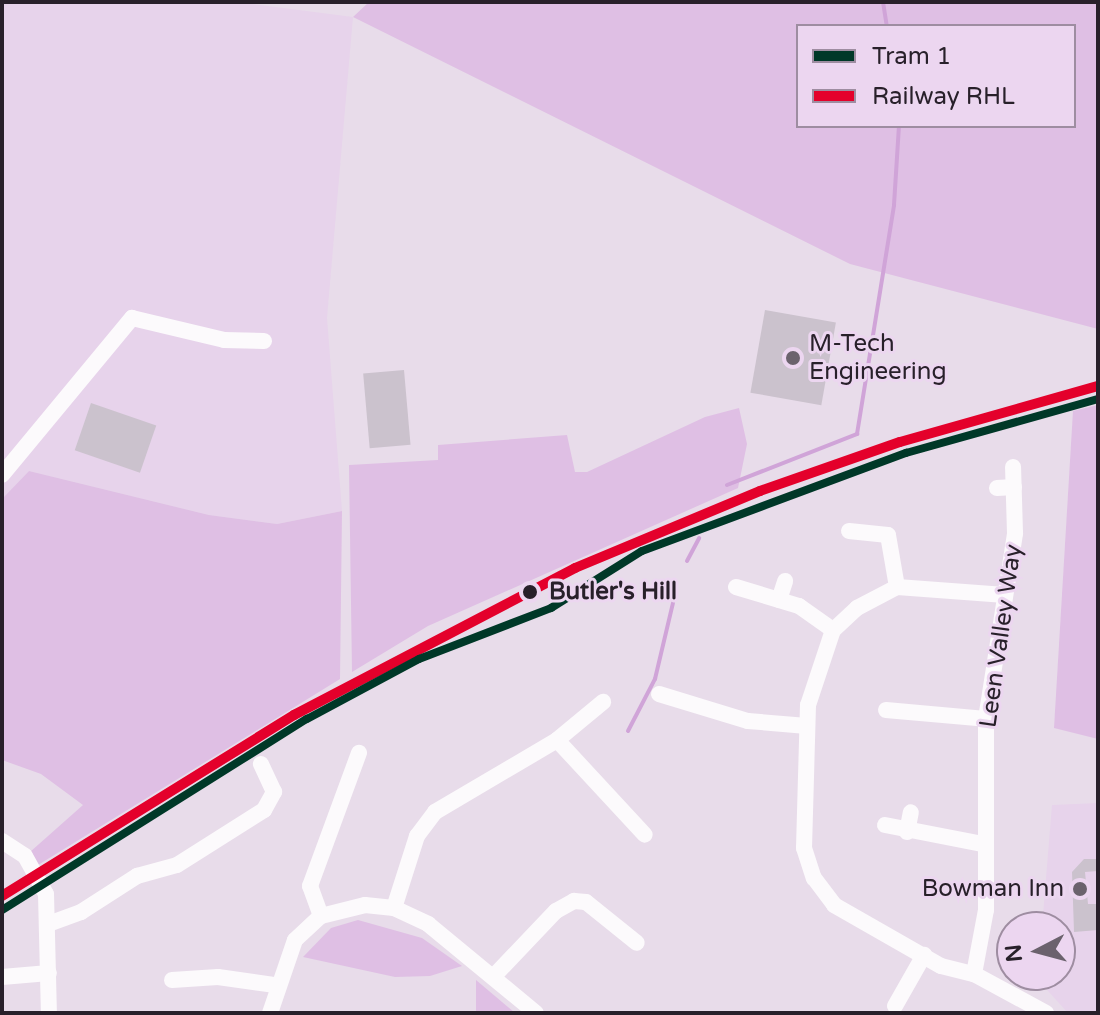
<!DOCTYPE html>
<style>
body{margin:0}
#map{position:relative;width:1100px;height:1015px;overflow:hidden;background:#e8dcea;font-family:"Varela Round",sans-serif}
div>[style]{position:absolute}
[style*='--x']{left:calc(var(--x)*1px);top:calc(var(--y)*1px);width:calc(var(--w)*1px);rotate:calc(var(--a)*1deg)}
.built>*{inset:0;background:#e7d3eb}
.green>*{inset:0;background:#dfbfe4}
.stream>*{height:4px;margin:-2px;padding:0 2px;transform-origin:2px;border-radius:2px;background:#d0a4d8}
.building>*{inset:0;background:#cbc2cd;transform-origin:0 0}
.minor>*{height:16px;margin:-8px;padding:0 8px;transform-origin:8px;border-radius:8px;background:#fcfafc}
.rail-1>*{height:10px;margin:-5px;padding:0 5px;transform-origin:5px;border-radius:5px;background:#e4002b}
.tram-1>*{height:8px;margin:-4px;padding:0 4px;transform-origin:4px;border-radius:4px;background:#003828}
.dots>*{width:22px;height:22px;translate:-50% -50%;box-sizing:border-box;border:4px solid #ecd6f0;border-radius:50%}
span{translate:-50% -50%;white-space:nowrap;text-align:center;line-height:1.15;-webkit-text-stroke:6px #ecd6f0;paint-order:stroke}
.poi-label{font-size:24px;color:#28202a}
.left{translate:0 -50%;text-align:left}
.right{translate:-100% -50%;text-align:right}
.stop-label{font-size:24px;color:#28202a;font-weight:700}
.street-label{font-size:24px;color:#28202a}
.frame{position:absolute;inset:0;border:4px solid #28202a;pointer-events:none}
.legend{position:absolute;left:796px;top:24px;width:280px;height:104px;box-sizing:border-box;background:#ecd6f0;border:2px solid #9e8da1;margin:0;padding:10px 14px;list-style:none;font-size:24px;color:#28202a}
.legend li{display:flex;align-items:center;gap:16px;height:40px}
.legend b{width:40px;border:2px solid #9e8da1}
.north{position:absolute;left:996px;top:911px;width:80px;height:80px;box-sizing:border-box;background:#ecd6f0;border:2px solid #9e8da1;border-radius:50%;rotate:264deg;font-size:22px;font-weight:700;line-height:32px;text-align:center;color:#28202a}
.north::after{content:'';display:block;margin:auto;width:28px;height:36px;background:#6b626d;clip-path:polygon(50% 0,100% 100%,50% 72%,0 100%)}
</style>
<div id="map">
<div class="built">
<i style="clip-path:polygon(2px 2px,236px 2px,353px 17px,327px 318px,342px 511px,277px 524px,209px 515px,29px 471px,2px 499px)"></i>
<i style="clip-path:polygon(1098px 803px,1098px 1013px,1068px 1013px,1038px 980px,1060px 975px,1060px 927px,1042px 927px,1052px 805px)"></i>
</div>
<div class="green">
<i style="clip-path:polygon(evenodd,369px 2px,1098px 2px,1098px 329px,850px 264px,353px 17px,369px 2px,798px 26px,1074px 26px,1074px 126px,798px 126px,798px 26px)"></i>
<i style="clip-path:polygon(1098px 405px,1098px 739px,1054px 728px,1073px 411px)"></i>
<i style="clip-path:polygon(739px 408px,747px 444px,738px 488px,428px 626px,352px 672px,349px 465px,438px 460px,438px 445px,567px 435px,575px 472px,587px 472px,705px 417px)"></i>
<i style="clip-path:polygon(29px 471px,209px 515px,277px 524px,342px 511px,340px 679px,38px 865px,30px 852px,83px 805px,41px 774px,2px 760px,2px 499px)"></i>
<i style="clip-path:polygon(358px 920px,422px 938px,462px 966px,430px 976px,395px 977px,303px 957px,331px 928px)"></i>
<i style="clip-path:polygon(476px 980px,515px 1013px,476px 1013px)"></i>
</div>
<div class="stream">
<i style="--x:883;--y:2;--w:24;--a:81"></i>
<i style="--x:727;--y:485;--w:140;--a:-21.4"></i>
<i style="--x:857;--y:434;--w:232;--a:-80.8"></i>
<i style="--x:894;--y:205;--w:79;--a:-86.4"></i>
<i style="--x:687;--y:561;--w:26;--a:-62"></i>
<i style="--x:628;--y:731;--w:59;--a:-62.6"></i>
<i style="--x:655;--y:679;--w:78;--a:-76.7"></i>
</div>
<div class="building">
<i style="left:765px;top:310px;width:72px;height:84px;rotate:10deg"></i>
<i style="left:404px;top:370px;width:75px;height:41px;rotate:85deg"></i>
<i style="left:91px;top:403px;width:69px;height:50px;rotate:19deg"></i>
<i style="clip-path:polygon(1084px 859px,1098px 859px,1098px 871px,1085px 872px,1088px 904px,1098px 904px,1098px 930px,1074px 932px,1072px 872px)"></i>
</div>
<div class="minor">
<i style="--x:2;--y:475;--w:204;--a:-50.4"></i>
<i style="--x:132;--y:318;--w:95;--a:13.4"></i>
<i style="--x:224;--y:340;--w:40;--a:1.4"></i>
<i style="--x:997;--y:488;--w:17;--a:-3"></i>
<i style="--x:849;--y:531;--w:39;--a:6"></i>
<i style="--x:888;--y:535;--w:53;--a:80.2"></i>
<i style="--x:736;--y:587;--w:66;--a:16.8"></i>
<i style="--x:799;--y:606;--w:42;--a:35.2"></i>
<i style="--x:1005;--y:595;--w:108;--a:-175.8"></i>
<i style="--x:897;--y:587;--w:45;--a:152.3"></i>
<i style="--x:857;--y:608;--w:33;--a:137"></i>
<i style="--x:833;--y:630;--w:79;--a:108.4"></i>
<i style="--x:808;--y:705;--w:143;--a:91.6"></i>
<i style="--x:804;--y:848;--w:32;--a:72"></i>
<i style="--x:814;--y:878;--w:34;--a:53"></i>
<i style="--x:834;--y:905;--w:123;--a:29.7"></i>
<i style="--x:941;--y:966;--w:34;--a:14"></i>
<i style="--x:974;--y:974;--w:82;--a:28.4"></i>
<i style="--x:779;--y:600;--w:20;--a:-72"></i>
<i style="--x:659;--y:694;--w:93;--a:16.9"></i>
<i style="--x:748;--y:721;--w:59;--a:4.8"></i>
<i style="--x:886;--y:710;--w:100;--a:5.1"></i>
<i style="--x:557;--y:740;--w:129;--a:47.2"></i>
<i style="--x:885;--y:825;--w:100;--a:11"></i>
<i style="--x:907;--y:832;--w:20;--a:-79"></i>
<i style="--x:2;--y:841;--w:27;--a:33"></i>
<i style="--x:25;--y:856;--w:43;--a:61.1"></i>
<i style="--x:46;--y:894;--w:119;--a:88.6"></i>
<i style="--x:394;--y:908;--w:76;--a:-72.3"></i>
<i style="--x:417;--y:836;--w:30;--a:-53"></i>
<i style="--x:435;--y:812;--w:142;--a:-30.5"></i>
<i style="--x:557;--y:740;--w:60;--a:-39.6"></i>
<i style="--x:321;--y:916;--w:32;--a:-110"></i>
<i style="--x:310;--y:886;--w:142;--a:-69.8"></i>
<i style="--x:51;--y:923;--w:32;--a:-20"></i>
<i style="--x:81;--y:912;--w:67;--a:-32.7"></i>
<i style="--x:137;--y:876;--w:41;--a:-15.4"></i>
<i style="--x:177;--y:865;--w:103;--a:-32.3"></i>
<i style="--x:264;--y:810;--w:21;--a:-61"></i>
<i style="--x:274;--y:792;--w:31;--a:-115"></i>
<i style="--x:974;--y:974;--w:65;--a:-79.4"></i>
<i style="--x:986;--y:910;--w:191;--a:-90"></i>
<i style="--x:986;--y:719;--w:188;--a:-81.1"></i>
<i style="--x:1015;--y:533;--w:66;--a:-91.7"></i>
<i style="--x:494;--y:976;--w:90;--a:-46.4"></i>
<i style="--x:556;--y:911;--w:21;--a:-29"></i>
<i style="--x:574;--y:901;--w:12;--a:5"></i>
<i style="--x:586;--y:902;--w:65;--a:38.8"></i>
<i style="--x:2;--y:977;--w:47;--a:-4.9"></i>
<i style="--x:172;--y:980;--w:46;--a:-3.7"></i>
<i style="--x:218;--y:977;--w:58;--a:8"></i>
<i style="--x:895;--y:1006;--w:59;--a:-60.4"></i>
<i style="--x:270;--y:1013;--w:77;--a:-71.1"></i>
<i style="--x:295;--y:940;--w:35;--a:-43"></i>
<i style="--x:321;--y:916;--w:45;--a:-14"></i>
<i style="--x:365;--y:905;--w:29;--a:6"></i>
<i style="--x:394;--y:908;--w:38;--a:25"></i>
<i style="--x:428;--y:924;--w:140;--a:39.5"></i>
</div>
<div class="rail-1">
<i style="--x:2;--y:896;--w:344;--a:-31.8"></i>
<i style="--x:294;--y:715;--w:317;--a:-27.6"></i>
<i style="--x:575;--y:568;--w:200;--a:-22.6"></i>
<i style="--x:760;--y:491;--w:148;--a:-19.3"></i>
<i style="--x:900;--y:442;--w:206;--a:-15.8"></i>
</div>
<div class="tram-1">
<i style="--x:2;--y:910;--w:360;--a:-32.1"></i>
<i style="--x:307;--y:719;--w:127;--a:-28.2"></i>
<i style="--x:419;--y:659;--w:142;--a:-21.1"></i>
<i style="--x:551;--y:608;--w:107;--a:-32.1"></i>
<i style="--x:642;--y:551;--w:282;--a:-20.4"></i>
<i style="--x:906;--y:453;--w:199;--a:-15.7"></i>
</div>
<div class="dots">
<i style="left:793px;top:358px;background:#6b626d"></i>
<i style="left:530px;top:592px;background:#28202a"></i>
<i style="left:1080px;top:889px;background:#6b626d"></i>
</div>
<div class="poi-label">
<span class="left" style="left:809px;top:358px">M-Tech<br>Engineering</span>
<span class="right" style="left:1064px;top:889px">Bowman Inn</span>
</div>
<div class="stop-label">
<span class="left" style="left:549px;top:592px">Butler's Hill</span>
</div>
<div class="street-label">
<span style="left:1001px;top:636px;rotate:-82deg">Leen Valley Way</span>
</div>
<div class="frame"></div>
<ul class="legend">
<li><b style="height:10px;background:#003828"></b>Tram 1</li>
<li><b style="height:10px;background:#e4002b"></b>Railway RHL</li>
</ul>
<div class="north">N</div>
</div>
